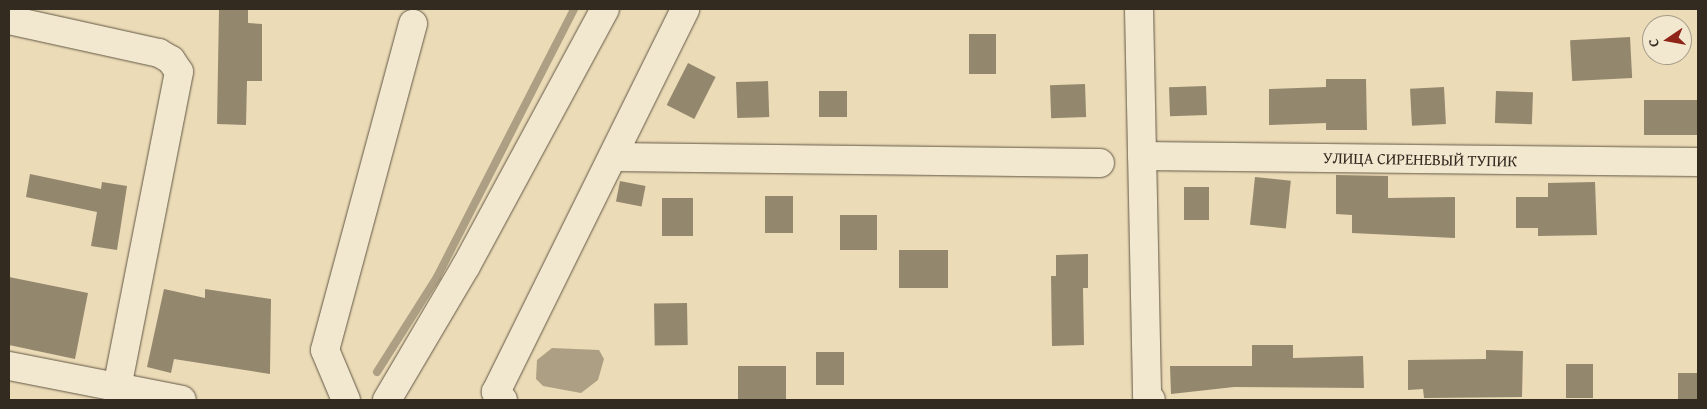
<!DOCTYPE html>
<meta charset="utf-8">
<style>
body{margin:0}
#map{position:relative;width:1707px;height:409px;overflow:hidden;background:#ebdbb6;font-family:"Gentium Book Plus",serif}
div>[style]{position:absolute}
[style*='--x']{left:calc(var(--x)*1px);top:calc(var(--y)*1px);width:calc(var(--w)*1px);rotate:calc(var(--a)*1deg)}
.water>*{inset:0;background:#ad9f83}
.stream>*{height:8px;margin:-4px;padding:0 4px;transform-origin:4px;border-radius:4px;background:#ad9f83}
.building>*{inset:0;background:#93876e;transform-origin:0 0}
.roads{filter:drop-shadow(0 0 1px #625746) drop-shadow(0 0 1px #625746)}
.minor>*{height:28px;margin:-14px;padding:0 14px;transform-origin:14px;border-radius:14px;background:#f2e8d0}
span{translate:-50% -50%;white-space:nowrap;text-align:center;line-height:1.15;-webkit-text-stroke:4.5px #f2e8d0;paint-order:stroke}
.street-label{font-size:16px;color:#342b20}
.frame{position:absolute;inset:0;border:10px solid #342b20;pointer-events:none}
.north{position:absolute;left:1642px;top:15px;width:50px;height:50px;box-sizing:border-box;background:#f2e8d0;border:1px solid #a69c8a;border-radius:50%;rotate:258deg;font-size:14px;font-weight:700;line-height:20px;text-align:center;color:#342b20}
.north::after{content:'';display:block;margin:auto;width:18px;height:22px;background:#8f2418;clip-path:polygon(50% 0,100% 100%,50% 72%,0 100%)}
</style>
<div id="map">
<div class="water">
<i style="clip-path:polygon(552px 348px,599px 350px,604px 359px,598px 380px,581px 393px,543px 386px,536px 379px,537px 360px)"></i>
</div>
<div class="stream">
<i style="--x:377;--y:372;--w:112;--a:-57.7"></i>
<i style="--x:437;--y:277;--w:301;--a:-62.9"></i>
</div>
<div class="building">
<i style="clip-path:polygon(219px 9px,248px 9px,248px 23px,262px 24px,262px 81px,247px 81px,246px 125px,217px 124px)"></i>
<i style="left:969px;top:34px;width:27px;height:40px"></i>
<i style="left:1630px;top:37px;width:41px;height:60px;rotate:87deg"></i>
<i style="left:688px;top:63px;width:31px;height:47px;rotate:27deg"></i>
<i style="clip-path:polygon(1326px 79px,1366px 79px,1367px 130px,1326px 130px,1326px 123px,1269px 125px,1269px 89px,1326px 87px)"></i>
<i style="left:768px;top:81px;width:36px;height:32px;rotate:88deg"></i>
<i style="left:1085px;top:84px;width:33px;height:35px;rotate:88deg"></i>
<i style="left:1206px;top:86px;width:29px;height:37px;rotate:88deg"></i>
<i style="left:1444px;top:87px;width:37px;height:34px;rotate:87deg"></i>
<i style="left:819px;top:91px;width:28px;height:26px"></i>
<i style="left:1496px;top:91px;width:37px;height:32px;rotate:2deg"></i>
<i style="left:1644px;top:100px;width:54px;height:35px"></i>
<i style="clip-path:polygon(30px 174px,101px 189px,102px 182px,127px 186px,117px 250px,91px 246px,97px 212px,26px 197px)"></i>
<i style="clip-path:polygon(1336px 175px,1388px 176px,1388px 198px,1455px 197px,1455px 238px,1352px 233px,1352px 215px,1336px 214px)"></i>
<i style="left:1255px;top:177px;width:36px;height:48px;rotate:6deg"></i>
<i style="left:620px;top:181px;width:26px;height:21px;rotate:11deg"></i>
<i style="clip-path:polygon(1595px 182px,1597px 235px,1538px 236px,1538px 228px,1516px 228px,1516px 197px,1548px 197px,1548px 183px)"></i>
<i style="left:1184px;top:187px;width:25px;height:33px"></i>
<i style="left:765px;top:196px;width:28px;height:37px"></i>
<i style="left:693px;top:198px;width:38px;height:31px;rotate:90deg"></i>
<i style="left:840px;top:215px;width:37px;height:35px"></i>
<i style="left:948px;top:250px;width:38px;height:49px;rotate:90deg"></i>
<i style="clip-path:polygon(1088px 254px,1088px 288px,1083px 288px,1084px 345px,1052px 346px,1051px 276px,1056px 276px,1056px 255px)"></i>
<i style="clip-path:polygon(9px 277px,88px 293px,75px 359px,9px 345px)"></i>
<i style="clip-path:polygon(164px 289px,205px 298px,205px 289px,271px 299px,270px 374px,174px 359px,171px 373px,147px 367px)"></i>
<i style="left:687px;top:303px;width:42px;height:33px;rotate:89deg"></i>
<i style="clip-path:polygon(1252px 345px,1293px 345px,1293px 358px,1363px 356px,1364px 388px,1234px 387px,1171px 394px,1170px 366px,1252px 366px)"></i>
<i style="clip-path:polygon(1486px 350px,1523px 351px,1522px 397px,1424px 398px,1423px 389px,1408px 390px,1408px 360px,1486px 359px)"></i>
<i style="left:844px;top:352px;width:33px;height:28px;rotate:90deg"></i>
<i style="left:1566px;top:364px;width:27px;height:34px"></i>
<i style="left:738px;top:366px;width:48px;height:34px"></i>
<i style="left:1698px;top:373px;width:27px;height:20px;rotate:90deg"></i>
</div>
<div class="roads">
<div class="minor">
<i style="--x:1139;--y:9;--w:386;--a:88.8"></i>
<i style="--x:1147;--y:395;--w:6;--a:51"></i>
<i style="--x:9;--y:20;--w:154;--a:12.4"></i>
<i style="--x:159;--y:53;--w:14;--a:30"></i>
<i style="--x:171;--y:60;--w:14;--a:56"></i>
<i style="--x:179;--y:72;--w:321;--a:101.1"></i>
<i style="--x:1142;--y:156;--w:556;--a:0.62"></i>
<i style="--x:614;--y:157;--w:486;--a:0.7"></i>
<i style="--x:9;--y:366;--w:176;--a:11.1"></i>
<i style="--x:346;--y:400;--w:54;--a:-112.8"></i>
<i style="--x:325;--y:350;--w:338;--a:-74.9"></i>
<i style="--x:387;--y:400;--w:156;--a:-59.5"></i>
<i style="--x:466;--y:266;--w:292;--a:-61.6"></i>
<i style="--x:503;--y:400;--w:11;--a:-131"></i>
<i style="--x:496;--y:392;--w:427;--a:-63.7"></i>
</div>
</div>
<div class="street-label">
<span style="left:1420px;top:159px;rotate:1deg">УЛИЦА СИРЕНЕВЫЙ ТУПИК</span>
</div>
<div class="frame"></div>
<div class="north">С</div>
</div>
